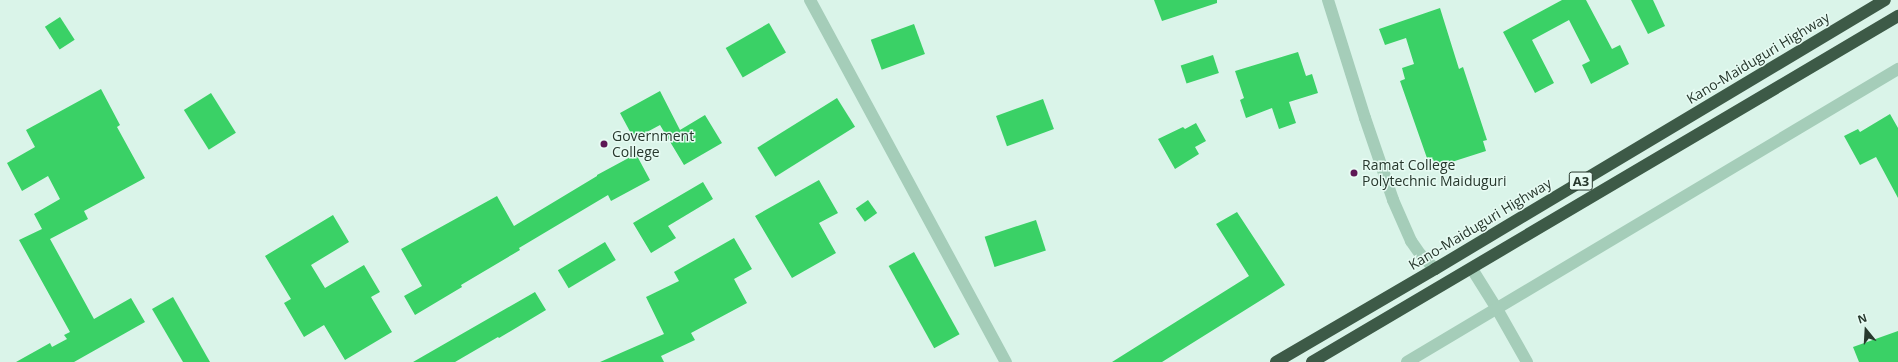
<!DOCTYPE html>
<style>
body{margin:0}
#map{position:relative;width:1898px;height:362px;overflow:hidden;background:#daf4e9;font-family:"Open Sans",sans-serif}
div>[style]{position:absolute}
[style*='--x']{left:calc(var(--x)*1px);top:calc(var(--y)*1px);width:calc(var(--w)*1px);rotate:calc(var(--a)*1deg)}
.building>*{inset:0;background:#3ad166;transform-origin:0 0}
.street>*{height:12px;margin:-6px;padding:0 6px;transform-origin:6px;border-radius:6px;background:#a5cdb9}
.highway>*{height:12px;margin:-6px;padding:0 6px;transform-origin:6px;border-radius:6px;background:#3d5a47}
.dots>*{width:11px;height:11px;translate:-50% -50%;box-sizing:border-box;border:2px solid #e7fbf3;border-radius:50%}
span{translate:-50% -50%;white-space:nowrap;text-align:center;line-height:1.15;-webkit-text-stroke:3px #e7fbf3;paint-order:stroke}
.shield-label span{padding:1px 3px;background:#e7fbf3;border:1px solid;border-radius:3px;-webkit-text-stroke-width:0}
.shield-label{font-size:13px;color:#27382d;font-weight:700}
.street-label{font-size:14px;color:#27382d}
.poi-label{font-size:14px;color:#27382d}
.left{translate:0 -50%;text-align:left}
.north{position:absolute;left:1846px;top:310px;width:40px;height:40px;-webkit-text-stroke:3px #e7fbf3;paint-order:stroke;rotate:342deg;font-size:11px;font-weight:700;line-height:16px;text-align:center;color:#27382d}
.north::after{content:'';display:block;margin:auto;width:14px;height:18px;background:#27382d;clip-path:polygon(50% 0,100% 100%,50% 72%,0 100%)}
</style>
<div id="map">
<div class="building">
<i style="clip-path:polygon(1154px 0,1217px 0,1217px 3px,1162px 21px)"></i>
<i style="clip-path:polygon(1562px 0,1586px 0,1612px 49px,1620px 45px,1629px 64px,1591px 84px,1582px 65px,1590px 61px,1569px 20px,1532px 40px,1554px 83px,1535px 93px,1503px 32px)"></i>
<i style="clip-path:polygon(1631px 0,1653px 0,1665px 26px,1648px 34px)"></i>
<i style="clip-path:polygon(1440px 8px,1459px 69px,1463px 67px,1487px 140px,1483px 141px,1486px 151px,1436px 167px,1433px 159px,1428px 161px,1400px 81px,1405px 79px,1402px 68px,1414px 64px,1406px 38px,1385px 45px,1379px 29px)"></i>
<i style="left:60px;top:17px;width:27px;height:18px;rotate:57deg"></i>
<i style="left:769px;top:23px;width:34px;height:50px;rotate:60deg"></i>
<i style="left:914px;top:24px;width:32px;height:46px;rotate:70deg"></i>
<i style="clip-path:polygon(1298px 52px,1306px 76px,1312px 74px,1318px 93px,1289px 102px,1296px 123px,1279px 129px,1272px 108px,1246px 118px,1240px 100px,1244px 98px,1235px 71px)"></i>
<i style="left:1213px;top:55px;width:19px;height:34px;rotate:72deg"></i>
<i style="clip-path:polygon(101px 89px,120px 125px,117px 127px,145px 178px,84px 211px,88px 219px,50px 239px,94px 319px,131px 298px,145px 322px,74px 362px,16px 362px,50px 343px,52px 347px,67px 339px,64px 335px,70px 332px,19px 240px,42px 229px,34px 214px,60px 199px,48px 176px,22px 191px,7px 163px,35px 147px,26px 130px)"></i>
<i style="clip-path:polygon(660px 91px,680px 130px,705px 115px,722px 143px,684px 165px,660px 125px,634px 139px,620px 113px)"></i>
<i style="left:211px;top:93px;width:47px;height:32px;rotate:58deg"></i>
<i style="left:837px;top:98px;width:34px;height:94px;rotate:58deg"></i>
<i style="left:1043px;top:99px;width:32px;height:50px;rotate:70deg"></i>
<i style="clip-path:polygon(1890px 114px,1898px 128px,1898px 198px,1876px 157px,1860px 165px,1844px 136px,1858px 129px,1860px 132px)"></i>
<i style="clip-path:polygon(1196px 123px,1206px 141px,1195px 147px,1199px 154px,1175px 169px,1158px 139px,1183px 127px,1185px 129px)"></i>
<i style="clip-path:polygon(636px 154px,650px 180px,611px 201px,608px 195px,519px 248px,520px 250px,461px 285px,462px 287px,415px 315px,404px 296px,422px 286px,401px 249px,497px 196px,514px 226px,597px 176px,597px 175px)"></i>
<i style="clip-path:polygon(819px 180px,838px 213px,819px 223px,836px 253px,792px 278px,755px 216px)"></i>
<i style="clip-path:polygon(703px 182px,713px 199px,668px 226px,676px 238px,651px 253px,633px 223px)"></i>
<i style="left:868px;top:200px;width:16px;height:15px;rotate:55deg"></i>
<i style="clip-path:polygon(1237px 212px,1285px 285px,1162px 362px,1112px 362px,1249px 276px,1216px 224px)"></i>
<i style="clip-path:polygon(333px 215px,349px 242px,311px 265px,325px 288px,364px 265px,380px 292px,371px 297px,392px 332px,345px 360px,324px 325px,304px 337px,284px 303px,291px 299px,265px 256px)"></i>
<i style="left:1036px;top:220px;width:32px;height:54px;rotate:72deg"></i>
<i style="clip-path:polygon(734px 238px,752px 269px,734px 279px,747px 303px,691px 333px,695px 340px,661px 356px,664px 362px,600px 362px,664px 334px,646px 297px,679px 281px,674px 272px)"></i>
<i style="left:605px;top:242px;width:21px;height:55px;rotate:59deg"></i>
<i style="left:914px;top:252px;width:94px;height:29px;rotate:61deg"></i>
<i style="clip-path:polygon(535px 292px,546px 310px,499px 338px,498px 337px,455px 362px,413px 362px)"></i>
<i style="clip-path:polygon(173px 297px,210px 362px,183px 362px,152px 309px)"></i>
<i style="clip-path:polygon(1898px 331px,1898px 362px,1859px 362px,1853px 347px)"></i>
</div>
<div class="street">
<i style="--x:810;--y:0;--w:412;--a:61.6"></i>
<i style="--x:1328;--y:0;--w:124;--a:72.6"></i>
<i style="--x:1365;--y:118;--w:87;--a:71.1"></i>
<i style="--x:1393;--y:200;--w:45;--a:66.3"></i>
<i style="--x:1411;--y:241;--w:16;--a:55"></i>
<i style="--x:1420;--y:254;--w:21;--a:45"></i>
<i style="--x:1472;--y:269;--w:47;--a:58"></i>
<i style="--x:1497;--y:309;--w:61;--a:60.5"></i>
<i style="--x:1407;--y:362;--w:572;--a:-30.83"></i>
</div>
<div class="highway">
<i style="--x:1276;--y:362;--w:184;--a:-30.3"></i>
<i style="--x:1435;--y:269;--w:524;--a:-30.87"></i>
<i style="--x:1312;--y:362;--w:681;--a:-30.56"></i>
</div>
<div class="dots">
<i style="left:604px;top:144px;background:#5e1856"></i>
<i style="left:1354px;top:173px;background:#5e1856"></i>
</div>
<div class="shield-label">
<span style="left:1581px;top:181px">A3</span>
</div>
<div class="street-label">
<span style="left:1758px;top:58px;rotate:-31deg">Kano-Maiduguri Highway</span>
<span style="left:1480px;top:224px;rotate:-31deg">Kano-Maiduguri Highway</span>
</div>
<div class="poi-label">
<span class="left" style="left:612px;top:144px">Government<br>College</span>
<span class="left" style="left:1362px;top:173px">Ramat College<br>Polytechnic Maiduguri</span>
</div>
<div class="north">N</div>
</div>
